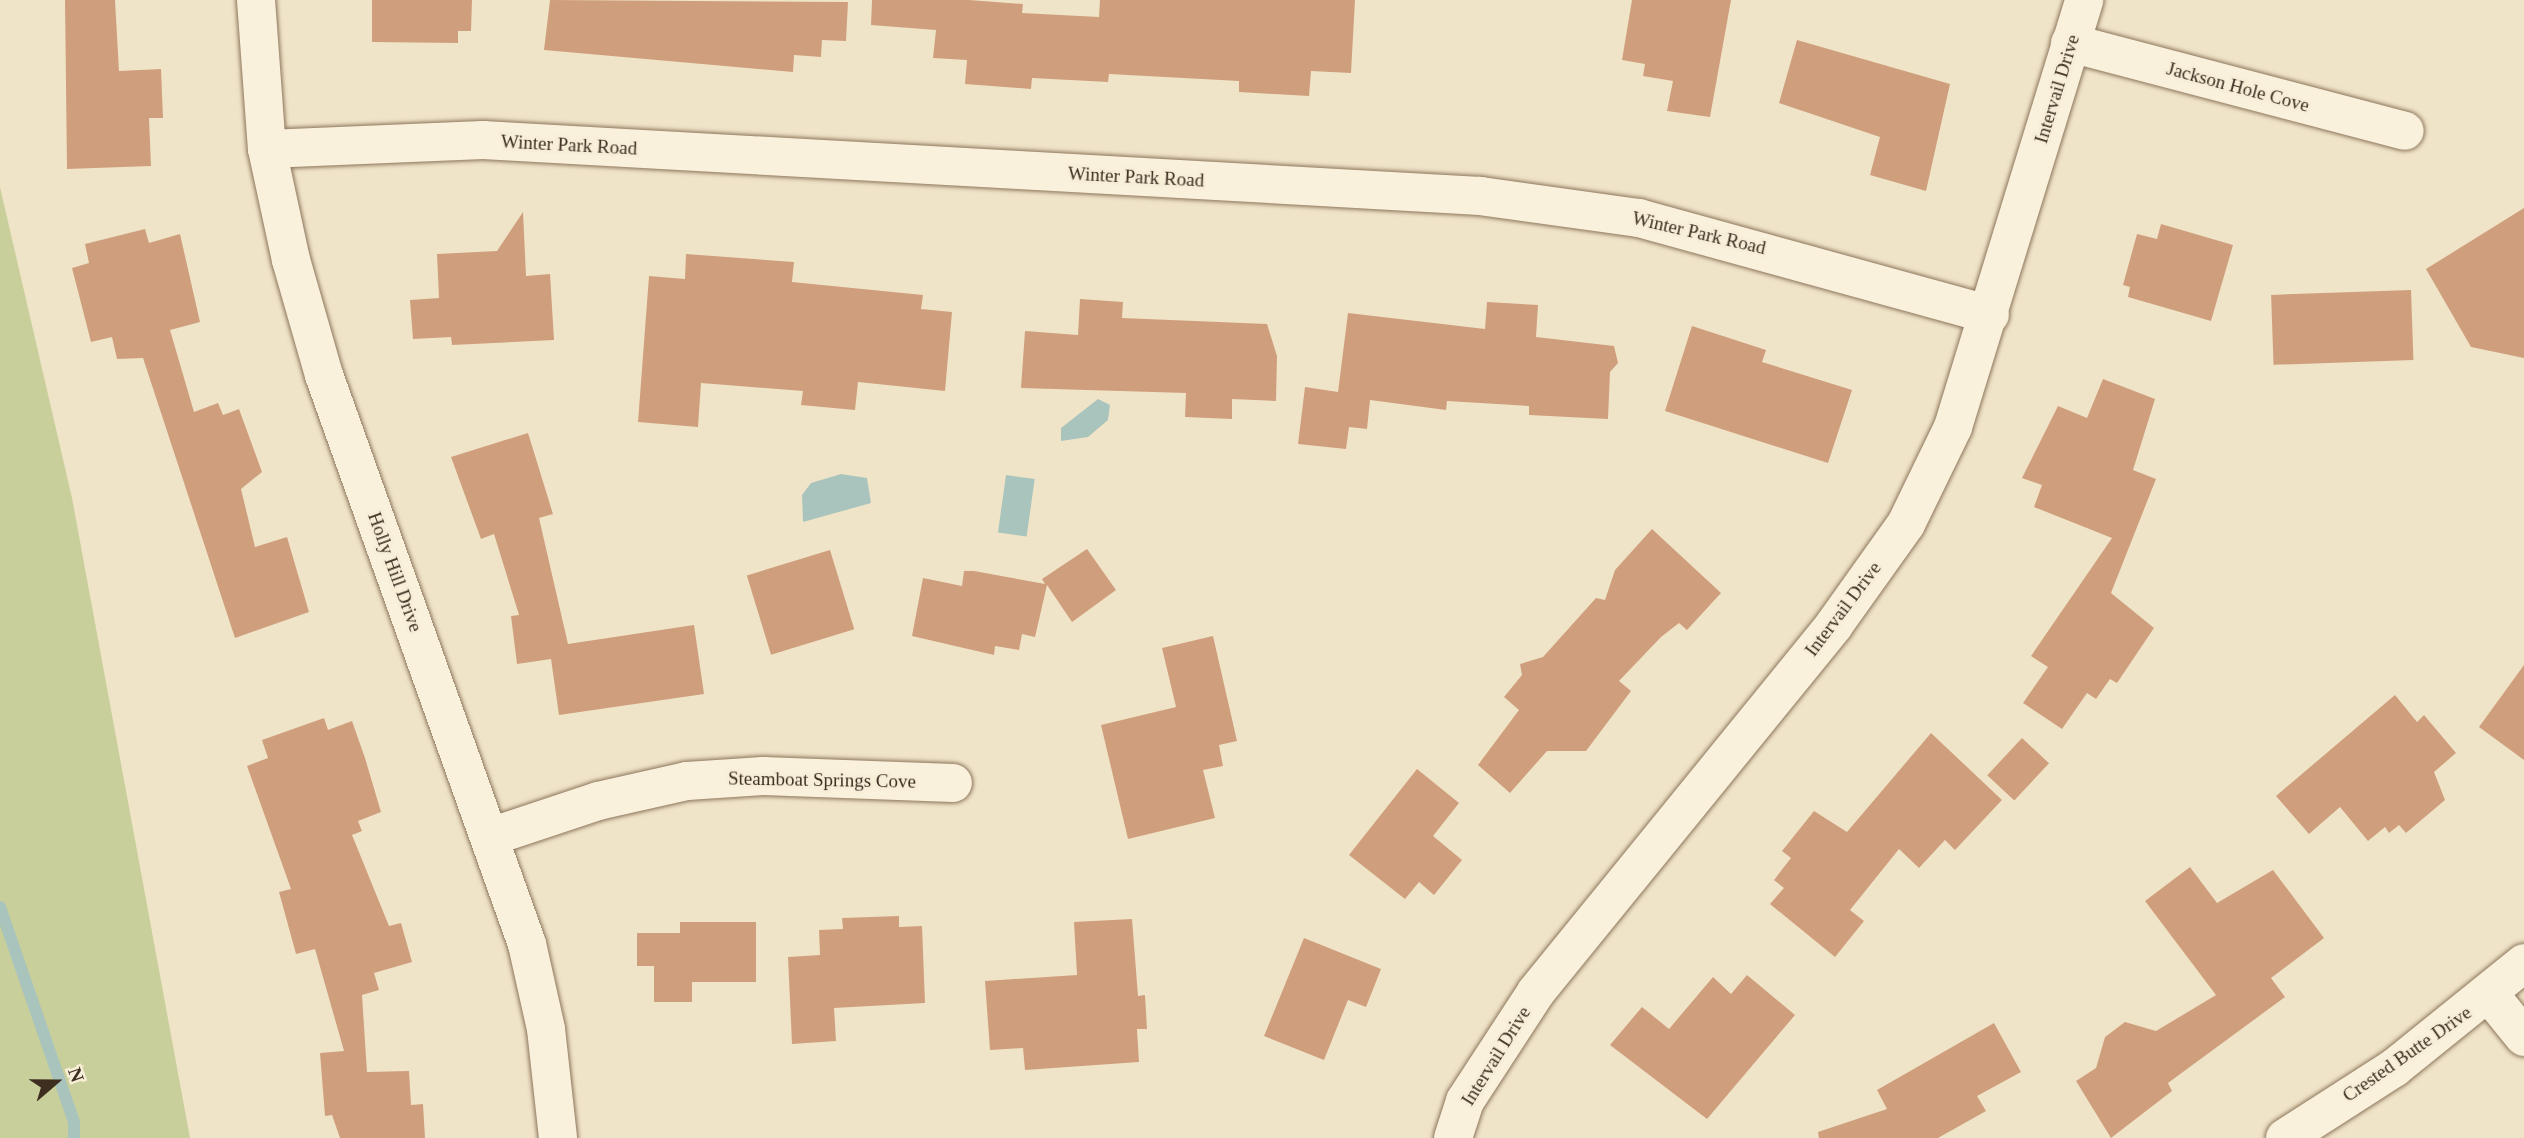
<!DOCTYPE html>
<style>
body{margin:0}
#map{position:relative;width:2524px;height:1138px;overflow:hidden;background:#f0e4c8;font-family:"Times New Roman",serif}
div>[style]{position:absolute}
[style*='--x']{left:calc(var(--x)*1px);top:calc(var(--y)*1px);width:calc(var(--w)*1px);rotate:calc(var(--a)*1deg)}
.green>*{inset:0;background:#c9cf9b}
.water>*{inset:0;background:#a9c4bc;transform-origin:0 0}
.stream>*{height:12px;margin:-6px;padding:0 6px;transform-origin:6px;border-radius:6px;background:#a9c4bc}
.building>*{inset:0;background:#cf9f7d;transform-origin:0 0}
.roads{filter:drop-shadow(0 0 2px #8d765c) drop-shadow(0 0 2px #8d765c)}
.minor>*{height:38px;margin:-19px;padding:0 19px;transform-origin:19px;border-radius:19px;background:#faf1dc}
span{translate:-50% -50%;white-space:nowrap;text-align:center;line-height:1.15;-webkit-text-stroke:6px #f7eed8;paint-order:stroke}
.street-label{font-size:19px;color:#3d2e20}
.north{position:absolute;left:21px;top:1047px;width:70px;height:70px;-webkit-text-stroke:5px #f7eed8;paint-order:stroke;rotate:70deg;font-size:19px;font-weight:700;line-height:28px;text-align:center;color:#3d2e20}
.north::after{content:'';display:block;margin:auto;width:24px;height:32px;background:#3d2e20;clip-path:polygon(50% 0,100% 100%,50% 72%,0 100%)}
</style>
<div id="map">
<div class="green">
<i style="clip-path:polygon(0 187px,72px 498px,190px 1138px,0 1138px)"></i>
</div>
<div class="water">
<i style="clip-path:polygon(1098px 399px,1110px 405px,1108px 420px,1088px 437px,1061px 441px,1061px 428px)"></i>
<i style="clip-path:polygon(841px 474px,867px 478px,871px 503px,803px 522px,802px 495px,811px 483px)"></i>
<i style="left:1006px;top:475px;width:29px;height:58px;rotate:8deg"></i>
</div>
<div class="stream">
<i style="--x:0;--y:907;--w:227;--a:71"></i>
<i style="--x:74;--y:1122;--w:16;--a:90"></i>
</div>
<div class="building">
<i style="clip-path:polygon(65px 0,115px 0,119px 71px,161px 69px,163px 118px,149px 118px,151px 166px,67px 169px)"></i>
<i style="clip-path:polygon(372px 0,472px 0,471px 31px,458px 31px,458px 43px,372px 42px)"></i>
<i style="clip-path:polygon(550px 0,848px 2px,846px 41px,822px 40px,821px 57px,794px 55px,793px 72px,544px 50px)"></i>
<i style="clip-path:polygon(872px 0,969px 0,1023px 4px,1022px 13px,1099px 17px,1100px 0,1355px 0,1351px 73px,1311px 71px,1309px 96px,1239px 92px,1239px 81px,1109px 74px,1108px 82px,1032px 78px,1031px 89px,965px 84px,967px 60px,933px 58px,936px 30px,871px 25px)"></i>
<i style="clip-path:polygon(1632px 0,1731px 0,1710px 117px,1667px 111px,1673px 81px,1643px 76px,1645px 64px,1622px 60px)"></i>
<i style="clip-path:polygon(1797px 40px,1950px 84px,1926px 191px,1870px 175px,1880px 137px,1779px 103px)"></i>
<i style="clip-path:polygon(2524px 208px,2524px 358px,2471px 347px,2426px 269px)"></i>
<i style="clip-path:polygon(523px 212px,526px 276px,550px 274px,554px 340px,452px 345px,451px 337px,413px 339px,410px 300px,439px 298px,437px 254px,497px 251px)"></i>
<i style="clip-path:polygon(2161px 224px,2233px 245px,2211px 321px,2128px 297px,2130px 287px,2123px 285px,2137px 234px,2157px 239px)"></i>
<i style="clip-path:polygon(145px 229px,149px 243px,180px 234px,200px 322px,170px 330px,194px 412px,218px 403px,223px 415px,239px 409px,262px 472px,241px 489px,255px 547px,287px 537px,309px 612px,235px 638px,143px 358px,117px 359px,112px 337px,91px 342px,72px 268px,89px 263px,85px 244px)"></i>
<i style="clip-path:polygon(686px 254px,794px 262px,792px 282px,923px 295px,921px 309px,952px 312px,945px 391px,858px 382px,855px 410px,801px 405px,803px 391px,701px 383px,698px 427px,638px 422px,649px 276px,685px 279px)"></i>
<i style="left:2411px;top:290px;width:70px;height:140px;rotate:88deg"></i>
<i style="clip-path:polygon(1080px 299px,1123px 302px,1122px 318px,1267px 324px,1277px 356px,1276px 401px,1232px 399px,1232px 419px,1185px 417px,1186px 393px,1021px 388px,1025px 331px,1078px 335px)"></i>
<i style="clip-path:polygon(1487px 302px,1538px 305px,1536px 337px,1614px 346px,1618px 363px,1610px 372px,1608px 419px,1529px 415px,1529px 406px,1447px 401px,1446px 410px,1370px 400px,1367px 429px,1349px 427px,1346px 449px,1298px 444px,1305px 387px,1338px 392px,1348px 313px,1485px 329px)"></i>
<i style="clip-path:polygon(1692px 326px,1766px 350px,1762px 362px,1852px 390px,1828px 463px,1665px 411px)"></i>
<i style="clip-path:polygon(2103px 379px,2155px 399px,2133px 470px,2156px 479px,2111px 593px,2154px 628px,2117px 683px,2110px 679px,2096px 699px,2087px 693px,2062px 729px,2023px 703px,2048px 667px,2031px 656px,2112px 538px,2034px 507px,2042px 485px,2022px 478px,2058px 406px,2087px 418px)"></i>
<i style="clip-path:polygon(528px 433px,553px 514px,539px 518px,568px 644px,694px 625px,704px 694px,559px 715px,551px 659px,517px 664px,511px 616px,519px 615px,494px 534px,481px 539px,451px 457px)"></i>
<i style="clip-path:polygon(1652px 529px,1721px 593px,1687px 630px,1679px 623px,1661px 637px,1619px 681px,1631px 691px,1586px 751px,1547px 751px,1510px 793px,1478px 765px,1519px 710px,1504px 697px,1522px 675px,1520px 664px,1543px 657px,1596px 598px,1605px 600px,1615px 570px)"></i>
<i style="clip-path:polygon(1087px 549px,1116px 590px,1072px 622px,1047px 585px,1035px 637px,1022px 634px,1019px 650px,995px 646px,994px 655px,912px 636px,923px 578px,962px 586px,964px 571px,974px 571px,1045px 584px,1042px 579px)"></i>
<i style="left:830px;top:550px;width:83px;height:87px;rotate:73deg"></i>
<i style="clip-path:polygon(1213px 636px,1237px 741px,1219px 745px,1223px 766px,1203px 770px,1215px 818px,1128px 839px,1101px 725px,1176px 707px,1162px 648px)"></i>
<i style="clip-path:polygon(2524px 665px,2524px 760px,2479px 727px)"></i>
<i style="clip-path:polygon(2395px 695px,2417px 722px,2424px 715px,2456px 753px,2434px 772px,2445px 800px,2406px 833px,2399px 825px,2389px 833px,2385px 827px,2368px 841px,2340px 807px,2309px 834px,2276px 796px)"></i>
<i style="clip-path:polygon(324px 718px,328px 730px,352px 721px,365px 758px,381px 812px,358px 821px,362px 831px,352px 835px,389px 926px,401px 923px,412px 962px,374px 973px,379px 990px,362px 995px,367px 1072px,409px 1071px,411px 1105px,423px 1104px,425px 1138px,340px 1138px,332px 1115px,325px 1116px,320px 1053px,344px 1051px,315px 949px,296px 954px,279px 892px,291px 889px,247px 766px,268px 758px,262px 740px)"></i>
<i style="clip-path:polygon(1931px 733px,2002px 800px,1955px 850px,1945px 840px,1919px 868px,1899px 849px,1850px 910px,1864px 921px,1835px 957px,1770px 904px,1784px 888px,1774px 880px,1791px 858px,1782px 851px,1814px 811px,1847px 832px)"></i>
<i style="left:2022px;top:738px;width:37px;height:51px;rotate:43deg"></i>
<i style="clip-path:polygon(1417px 769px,1459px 803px,1433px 836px,1462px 860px,1434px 895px,1419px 882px,1405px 899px,1349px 855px)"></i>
<i style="clip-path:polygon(2190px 867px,2217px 903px,2273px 870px,2324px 938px,2271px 978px,2285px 997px,2168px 1083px,2172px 1091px,2111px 1138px,2076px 1081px,2096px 1068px,2105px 1037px,2125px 1022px,2156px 1031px,2216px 995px,2145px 901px)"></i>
<i style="clip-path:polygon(899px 916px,899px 927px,922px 926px,925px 1003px,834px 1008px,836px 1041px,792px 1044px,788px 957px,820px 955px,819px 930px,843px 929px,842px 918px)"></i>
<i style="clip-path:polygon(1132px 919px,1138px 996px,1145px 995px,1147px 1029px,1137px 1029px,1139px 1062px,1025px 1070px,1023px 1048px,990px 1050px,985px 981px,1077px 975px,1074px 922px)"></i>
<i style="clip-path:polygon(680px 922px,756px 922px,756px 982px,692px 982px,692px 1002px,654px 1002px,654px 966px,637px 966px,637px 933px,680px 933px)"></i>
<i style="clip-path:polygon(1304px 938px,1381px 969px,1366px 1007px,1348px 1000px,1324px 1060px,1264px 1036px)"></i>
<i style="clip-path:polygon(1747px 975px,1795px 1015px,1707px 1119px,1610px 1045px,1642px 1007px,1669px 1029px,1713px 977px,1731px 994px)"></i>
<i style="clip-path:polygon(1994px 1023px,2021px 1072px,1977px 1096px,1986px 1111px,1938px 1138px,1819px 1138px,1818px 1132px,1887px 1109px,1877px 1090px)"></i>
</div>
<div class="roads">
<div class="minor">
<i style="--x:256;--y:0;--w:149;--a:85.8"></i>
<i style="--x:267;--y:149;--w:114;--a:77.8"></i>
<i style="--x:291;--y:260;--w:120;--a:74"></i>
<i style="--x:324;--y:375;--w:604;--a:70.37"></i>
<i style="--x:527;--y:944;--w:87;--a:77.4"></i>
<i style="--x:546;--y:1029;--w:110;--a:83.7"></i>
<i style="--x:2070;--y:43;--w:346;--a:14.7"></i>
<i style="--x:267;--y:149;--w:216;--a:-2.4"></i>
<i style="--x:483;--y:140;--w:999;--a:3.21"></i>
<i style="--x:1480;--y:196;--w:161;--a:7.9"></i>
<i style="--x:1639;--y:218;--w:364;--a:15.4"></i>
<i style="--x:490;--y:837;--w:114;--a:-18.4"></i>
<i style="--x:598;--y:801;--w:91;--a:-12.7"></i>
<i style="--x:687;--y:781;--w:76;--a:-3.8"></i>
<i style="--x:763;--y:776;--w:190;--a:2.1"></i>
<i style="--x:2490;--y:995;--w:54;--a:51"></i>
<i style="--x:1453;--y:1138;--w:39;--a:-72"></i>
<i style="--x:1465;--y:1101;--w:130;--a:-56.9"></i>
<i style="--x:1536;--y:992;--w:473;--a:-50.9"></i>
<i style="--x:1834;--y:625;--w:124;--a:-54.5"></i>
<i style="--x:1906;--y:524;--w:108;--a:-64.1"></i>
<i style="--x:1953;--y:427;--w:447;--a:-72.9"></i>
<i style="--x:2285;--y:1138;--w:130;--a:-32.7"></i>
<i style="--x:2394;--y:1068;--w:167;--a:-38.9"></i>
</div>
</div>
<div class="street-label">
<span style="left:2238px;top:87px;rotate:15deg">Jackson Hole Cove</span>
<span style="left:2057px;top:89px;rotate:-73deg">Intervail Drive</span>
<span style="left:569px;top:145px;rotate:3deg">Winter Park Road</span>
<span style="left:1136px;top:177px;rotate:3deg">Winter Park Road</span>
<span style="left:1699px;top:233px;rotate:13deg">Winter Park Road</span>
<span style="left:395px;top:572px;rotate:70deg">Holly Hill Drive</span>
<span style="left:1843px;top:609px;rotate:-53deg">Intervail Drive</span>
<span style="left:822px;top:780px;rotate:1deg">Steamboat Springs Cove</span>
<span style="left:2407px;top:1054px;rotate:-35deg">Crested Butte Drive</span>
<span style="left:1496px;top:1056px;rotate:-58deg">Intervail Drive</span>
</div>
<div class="north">N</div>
</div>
